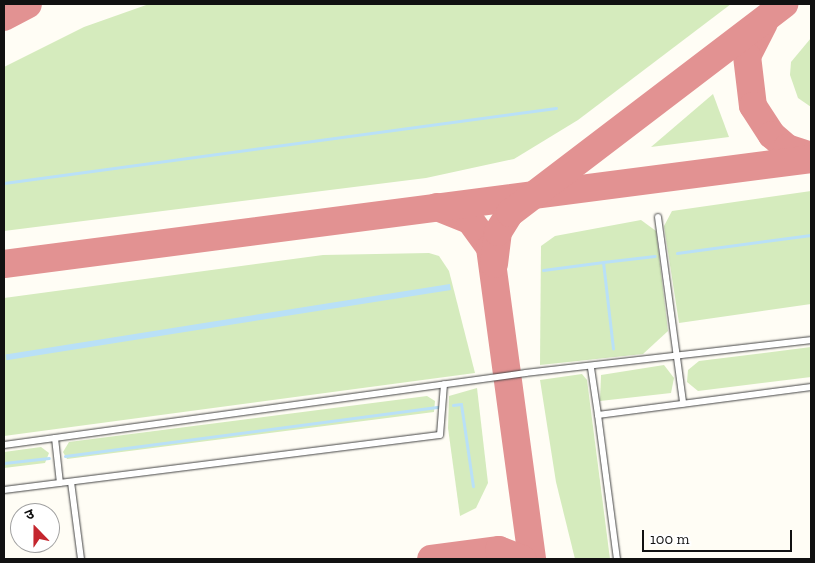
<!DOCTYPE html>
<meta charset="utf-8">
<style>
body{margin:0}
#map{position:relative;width:815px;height:563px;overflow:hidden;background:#fffdf5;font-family:"Zilla Slab","Noto Sans Devanagari",serif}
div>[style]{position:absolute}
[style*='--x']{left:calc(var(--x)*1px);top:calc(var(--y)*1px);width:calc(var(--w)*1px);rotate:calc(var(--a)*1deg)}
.green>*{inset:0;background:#d5ebbd}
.water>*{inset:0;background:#b9e0f7;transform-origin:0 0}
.stream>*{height:3px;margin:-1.5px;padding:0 1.5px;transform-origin:1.5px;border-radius:1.5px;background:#b9e0f7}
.taxiway>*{height:28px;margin:-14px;padding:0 14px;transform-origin:14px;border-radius:14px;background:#e29292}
.roads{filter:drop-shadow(0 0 1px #444) drop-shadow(0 0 1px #444)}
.service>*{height:6px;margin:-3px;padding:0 3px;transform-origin:3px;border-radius:3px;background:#fff}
span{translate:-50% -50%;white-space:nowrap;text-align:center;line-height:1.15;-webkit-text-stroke:5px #fff;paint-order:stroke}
.frame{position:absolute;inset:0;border:5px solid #111;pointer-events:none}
.north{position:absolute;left:10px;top:503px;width:50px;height:50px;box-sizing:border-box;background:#fff;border:1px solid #a0a0a0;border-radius:50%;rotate:338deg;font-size:14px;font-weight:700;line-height:20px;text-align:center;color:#111}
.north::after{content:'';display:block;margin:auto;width:18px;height:22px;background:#c4262e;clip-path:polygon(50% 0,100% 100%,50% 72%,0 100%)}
.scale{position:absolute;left:642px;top:530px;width:150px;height:22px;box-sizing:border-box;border:2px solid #111;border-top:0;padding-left:6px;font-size:15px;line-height:18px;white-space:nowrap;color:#111;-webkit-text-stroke:4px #fff;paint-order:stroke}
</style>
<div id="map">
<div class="green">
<i style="clip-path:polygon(149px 4px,731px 4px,578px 120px,514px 159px,426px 178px,4px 231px,4px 67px,84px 27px)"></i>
<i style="clip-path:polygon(811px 38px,811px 107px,798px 98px,790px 75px,791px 62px)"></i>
<i style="clip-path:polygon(713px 94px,729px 137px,651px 147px)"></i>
<i style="clip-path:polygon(811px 191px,811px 304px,679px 323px,664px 226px,672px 211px)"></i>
<i style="clip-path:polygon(641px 220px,656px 231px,668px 331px,643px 354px,540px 365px,541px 246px,555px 236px)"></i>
<i style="clip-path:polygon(429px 253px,439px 256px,449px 271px,475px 373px,4px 436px,4px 298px,323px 255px)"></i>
<i style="clip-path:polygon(811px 347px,811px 377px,698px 391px,687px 382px,688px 370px,699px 361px)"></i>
<i style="clip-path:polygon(664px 365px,674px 378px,671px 393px,600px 401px,601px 375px)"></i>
<i style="clip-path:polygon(582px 374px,587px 380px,610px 559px,575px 559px,556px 482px,540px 380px)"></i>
<i style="clip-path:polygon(477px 388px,488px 483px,476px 508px,460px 516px,448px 428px,449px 396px)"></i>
<i style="clip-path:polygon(427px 396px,435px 401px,434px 412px,67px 459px,63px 452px,69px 442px)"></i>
<i style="clip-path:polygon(41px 447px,49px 453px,45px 463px,4px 468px,4px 452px)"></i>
</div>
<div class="water">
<i style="left:450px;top:284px;width:6px;height:450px;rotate:81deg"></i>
</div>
<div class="stream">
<i style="--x:4;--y:183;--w:557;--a:-7.74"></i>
<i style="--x:677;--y:253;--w:135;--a:-7.7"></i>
<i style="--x:603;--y:262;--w:52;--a:-6.6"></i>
<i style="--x:543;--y:270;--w:61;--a:-7.6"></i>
<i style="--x:603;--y:262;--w:87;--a:83.4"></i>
<i style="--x:453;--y:405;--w:8;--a:-7"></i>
<i style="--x:461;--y:404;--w:83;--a:81.7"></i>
<i style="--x:65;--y:456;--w:377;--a:-7.5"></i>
<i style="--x:4;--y:463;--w:45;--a:-6.3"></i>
</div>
<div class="taxiway">
<i style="--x:4;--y:17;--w:27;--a:-28"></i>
<i style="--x:764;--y:23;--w:37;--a:117"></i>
<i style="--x:747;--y:56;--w:50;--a:83.2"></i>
<i style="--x:753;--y:106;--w:35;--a:57"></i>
<i style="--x:772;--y:135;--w:20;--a:41"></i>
<i style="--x:787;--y:148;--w:25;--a:18"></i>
<i style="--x:437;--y:207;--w:35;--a:22"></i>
<i style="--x:470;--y:220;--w:34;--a:54"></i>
<i style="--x:490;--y:248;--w:314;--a:82.3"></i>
<i style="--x:4;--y:264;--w:814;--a:-7.41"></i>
<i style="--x:494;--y:264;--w:32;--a:-83"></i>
<i style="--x:498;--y:232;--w:22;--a:-58"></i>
<i style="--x:510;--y:213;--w:345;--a:-37.3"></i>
<i style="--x:431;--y:559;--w:69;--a:-7.5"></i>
<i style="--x:499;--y:550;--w:25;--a:21"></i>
</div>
<div class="roads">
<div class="service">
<i style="--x:658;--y:217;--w:188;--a:82.3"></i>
<i style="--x:591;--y:368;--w:48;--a:81.5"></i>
<i style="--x:598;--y:415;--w:215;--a:-7.5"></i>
<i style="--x:598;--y:415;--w:145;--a:82.5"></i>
<i style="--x:55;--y:438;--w:45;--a:83.7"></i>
<i style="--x:4;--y:445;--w:527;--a:-7.85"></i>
<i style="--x:526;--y:373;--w:287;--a:-6.6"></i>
<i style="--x:71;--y:482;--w:78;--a:82.6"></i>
<i style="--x:4;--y:490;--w:439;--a:-7.2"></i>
<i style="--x:440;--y:435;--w:51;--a:-85.5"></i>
</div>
</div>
<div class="frame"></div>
<div class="north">उ</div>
<div class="scale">100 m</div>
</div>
